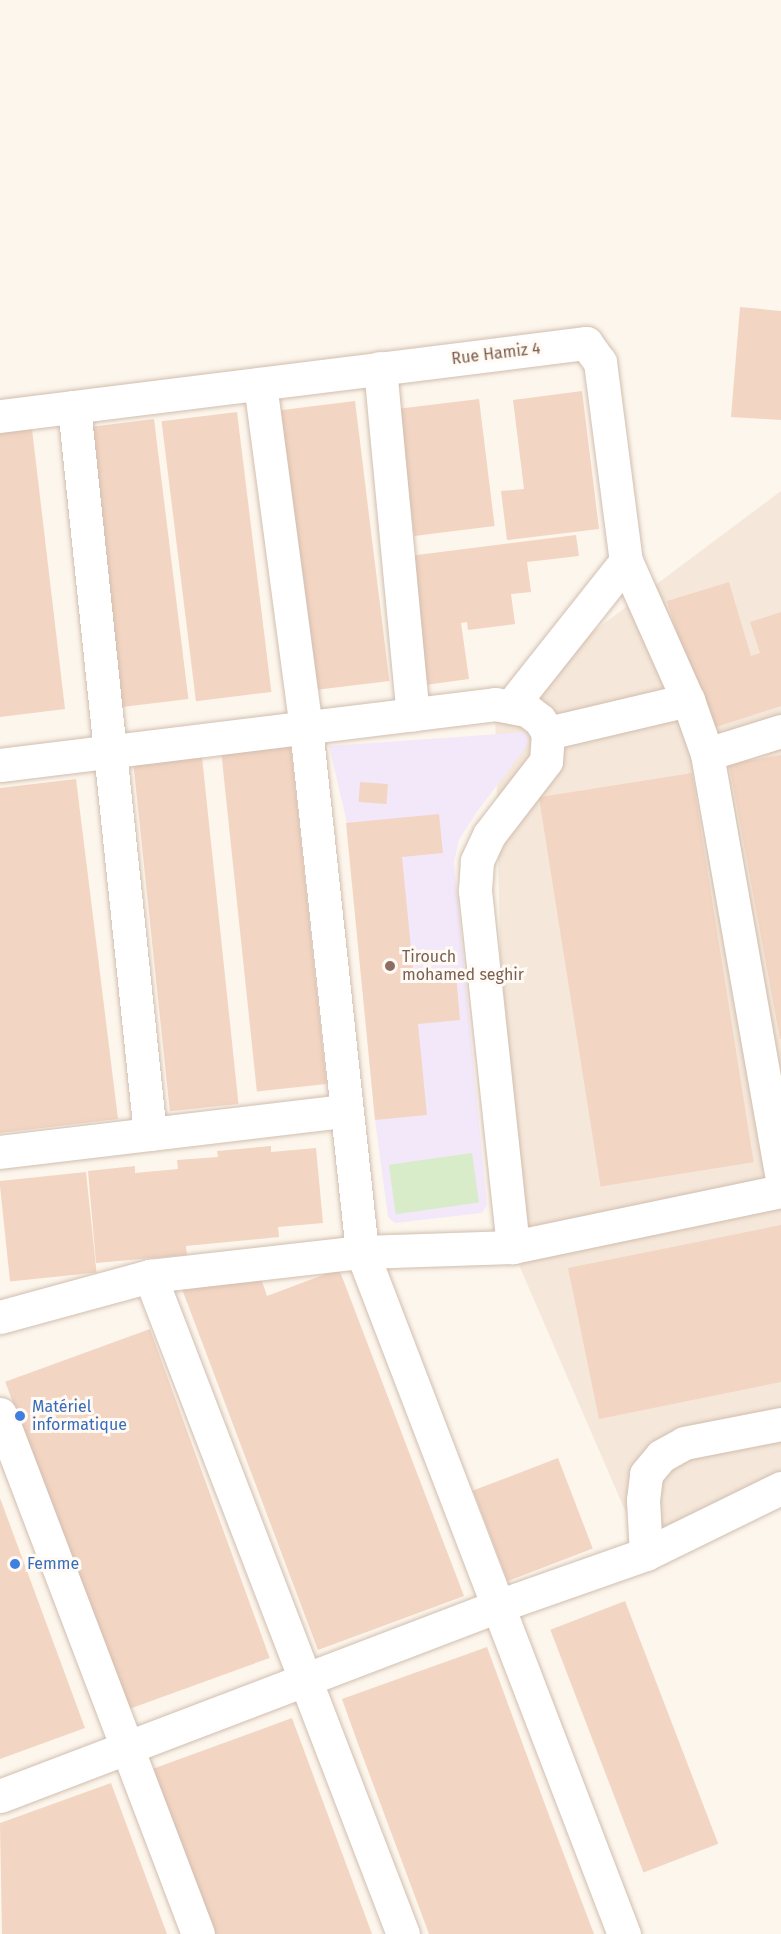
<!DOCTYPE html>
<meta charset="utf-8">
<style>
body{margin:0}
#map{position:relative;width:781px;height:1934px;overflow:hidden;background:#fdf6ec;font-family:"Fira Sans",sans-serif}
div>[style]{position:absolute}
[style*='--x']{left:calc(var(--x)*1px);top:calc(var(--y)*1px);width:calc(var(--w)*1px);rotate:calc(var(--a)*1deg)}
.residential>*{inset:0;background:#f5e8da}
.education>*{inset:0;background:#f3e8fa}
.green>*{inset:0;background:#d8ecc9;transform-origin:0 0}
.building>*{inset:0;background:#f3d5c3;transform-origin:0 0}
.roads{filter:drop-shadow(0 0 2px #d1beb0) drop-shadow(0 0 2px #d1beb0)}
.minor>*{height:33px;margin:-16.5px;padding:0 16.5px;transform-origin:16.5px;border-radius:16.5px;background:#fff}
.dots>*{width:16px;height:16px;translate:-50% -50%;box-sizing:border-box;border:3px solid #fffaf3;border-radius:50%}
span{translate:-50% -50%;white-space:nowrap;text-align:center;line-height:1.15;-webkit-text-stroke:6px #fffaf3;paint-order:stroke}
.street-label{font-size:16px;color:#7a5c4d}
.education-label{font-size:16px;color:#785e54}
.left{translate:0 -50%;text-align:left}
.shop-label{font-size:16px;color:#366cbe}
</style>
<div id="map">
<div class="residential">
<i style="clip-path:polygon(781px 491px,781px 1505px,646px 1559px,506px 1235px,495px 705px)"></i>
</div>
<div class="education">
<i style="clip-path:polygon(526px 732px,528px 744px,476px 813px,459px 840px,454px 862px,487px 1205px,482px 1213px,395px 1223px,388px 1217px,375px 1120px,347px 823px,329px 746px)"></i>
</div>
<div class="green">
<i style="left:472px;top:1153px;width:50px;height:84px;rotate:82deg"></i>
</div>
<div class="building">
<i style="clip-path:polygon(740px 307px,781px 311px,781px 420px,731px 417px)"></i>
<i style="clip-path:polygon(582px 391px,599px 529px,507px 540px,501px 491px,524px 489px,513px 400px)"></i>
<i style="left:479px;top:399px;width:128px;height:81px;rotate:83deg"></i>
<i style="left:355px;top:401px;width:282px;height:75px;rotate:83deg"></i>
<i style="left:237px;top:412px;width:282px;height:76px;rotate:83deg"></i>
<i style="left:154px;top:419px;width:282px;height:75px;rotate:83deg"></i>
<i style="clip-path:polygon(32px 429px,65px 709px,0 717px,0 433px)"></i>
<i style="clip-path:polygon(576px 535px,579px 556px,527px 562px,531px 592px,511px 594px,515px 624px,468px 630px,467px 622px,461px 623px,469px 679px,425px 685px,409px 556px)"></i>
<i style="clip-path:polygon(729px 582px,751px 656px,760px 653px,750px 622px,781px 612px,781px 706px,707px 730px,667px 601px)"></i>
<i style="left:290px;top:737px;width:349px;height:70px;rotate:84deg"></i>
<i style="clip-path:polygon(781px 755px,781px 1039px,780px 1039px,729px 764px)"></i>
<i style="left:202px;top:757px;width:349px;height:69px;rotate:84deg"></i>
<i style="left:692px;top:773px;width:394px;height:155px;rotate:81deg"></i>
<i style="clip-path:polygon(76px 779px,118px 1119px,0 1133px,0 788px)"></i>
<i style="left:360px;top:782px;width:28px;height:20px;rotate:4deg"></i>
<i style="clip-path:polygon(439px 814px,443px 853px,402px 857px,414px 978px,456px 974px,460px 1020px,418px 1024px,427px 1115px,375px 1120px,346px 823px)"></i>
<i style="clip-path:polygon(271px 1146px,271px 1152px,316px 1148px,323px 1223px,278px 1227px,279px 1237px,186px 1246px,187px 1255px,96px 1263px,88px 1171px,135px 1166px,135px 1173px,178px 1169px,177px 1160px,218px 1157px,217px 1151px)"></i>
<i style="left:86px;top:1172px;width:101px;height:87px;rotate:84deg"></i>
<i style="clip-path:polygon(781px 1225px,781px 1382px,599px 1419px,568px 1268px)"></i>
<i style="clip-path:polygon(339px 1269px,464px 1596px,318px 1650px,179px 1281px,259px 1273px,267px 1296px)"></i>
<i style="left:150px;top:1329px;width:350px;height:154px;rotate:70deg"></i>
<i style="left:558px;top:1458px;width:97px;height:91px;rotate:69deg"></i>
<i style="clip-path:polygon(0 1498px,85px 1728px,0 1759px)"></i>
<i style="left:625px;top:1601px;width:260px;height:80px;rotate:69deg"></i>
<i style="clip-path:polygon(487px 1647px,547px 1810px,594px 1934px,429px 1934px,357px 1741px,342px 1699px)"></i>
<i style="clip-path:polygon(292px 1718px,372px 1934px,209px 1934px,147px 1771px)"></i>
<i style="clip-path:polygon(111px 1783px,167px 1934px,2px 1934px,0 1823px)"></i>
</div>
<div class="roads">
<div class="minor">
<i style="--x:380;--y:368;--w:348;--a:84.6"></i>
<i style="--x:260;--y:384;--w:347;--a:82.4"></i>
<i style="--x:306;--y:728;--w:527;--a:83.9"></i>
<i style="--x:362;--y:1252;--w:731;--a:68.99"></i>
<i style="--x:74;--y:407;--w:731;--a:84.03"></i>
<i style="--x:0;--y:416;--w:591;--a:-7.1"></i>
<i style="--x:586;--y:343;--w:24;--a:54"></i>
<i style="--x:600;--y:362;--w:201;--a:82.6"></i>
<i style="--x:626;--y:561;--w:185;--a:128.4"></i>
<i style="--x:626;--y:561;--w:152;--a:66"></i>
<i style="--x:688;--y:700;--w:57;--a:70.6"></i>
<i style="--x:781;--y:731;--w:77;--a:162.7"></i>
<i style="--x:707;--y:754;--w:425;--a:80"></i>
<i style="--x:548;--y:733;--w:144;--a:-13.3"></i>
<i style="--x:0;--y:765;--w:499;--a:-7"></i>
<i style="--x:495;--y:704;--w:33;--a:11"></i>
<i style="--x:527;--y:710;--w:16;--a:38"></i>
<i style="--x:540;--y:720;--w:15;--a:58"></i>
<i style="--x:548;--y:733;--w:28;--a:94"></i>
<i style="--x:546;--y:761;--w:93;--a:127.6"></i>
<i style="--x:489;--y:835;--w:29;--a:115"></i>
<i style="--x:477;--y:861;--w:30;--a:94"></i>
<i style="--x:475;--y:891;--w:358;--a:83.9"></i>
<i style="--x:0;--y:1152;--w:347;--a:-6.8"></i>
<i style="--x:150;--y:1276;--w:705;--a:68.97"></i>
<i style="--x:0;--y:1317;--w:156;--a:-15.3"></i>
<i style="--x:150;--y:1276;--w:213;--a:-6.5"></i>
<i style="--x:362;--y:1252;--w:151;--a:-1.9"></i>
<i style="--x:513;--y:1247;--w:274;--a:-11.8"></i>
<i style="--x:0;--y:1414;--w:556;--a:69.15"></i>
<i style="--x:646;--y:1554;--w:54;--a:-93.2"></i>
<i style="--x:643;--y:1500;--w:26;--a:-83"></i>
<i style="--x:646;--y:1474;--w:23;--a:-50"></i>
<i style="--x:661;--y:1456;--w:26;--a:-29"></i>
<i style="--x:684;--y:1443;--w:99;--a:-11.1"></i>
<i style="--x:0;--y:1796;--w:533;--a:-20.88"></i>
<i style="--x:498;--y:1606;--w:157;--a:-19.4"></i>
<i style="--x:646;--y:1554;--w:150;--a:-26.1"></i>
</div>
</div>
<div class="dots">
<i style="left:390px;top:966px;background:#8d6e63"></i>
<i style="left:20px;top:1416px;background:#3f7fe0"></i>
<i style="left:15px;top:1564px;background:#3f7fe0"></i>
</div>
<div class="street-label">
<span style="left:496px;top:354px;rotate:-7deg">Rue Hamiz 4</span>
</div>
<div class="education-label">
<span class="left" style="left:402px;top:966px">Tirouch<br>mohamed seghir</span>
</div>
<div class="shop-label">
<span class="left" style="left:32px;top:1416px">Matériel<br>informatique</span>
<span class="left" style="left:27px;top:1564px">Femme</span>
</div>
</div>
